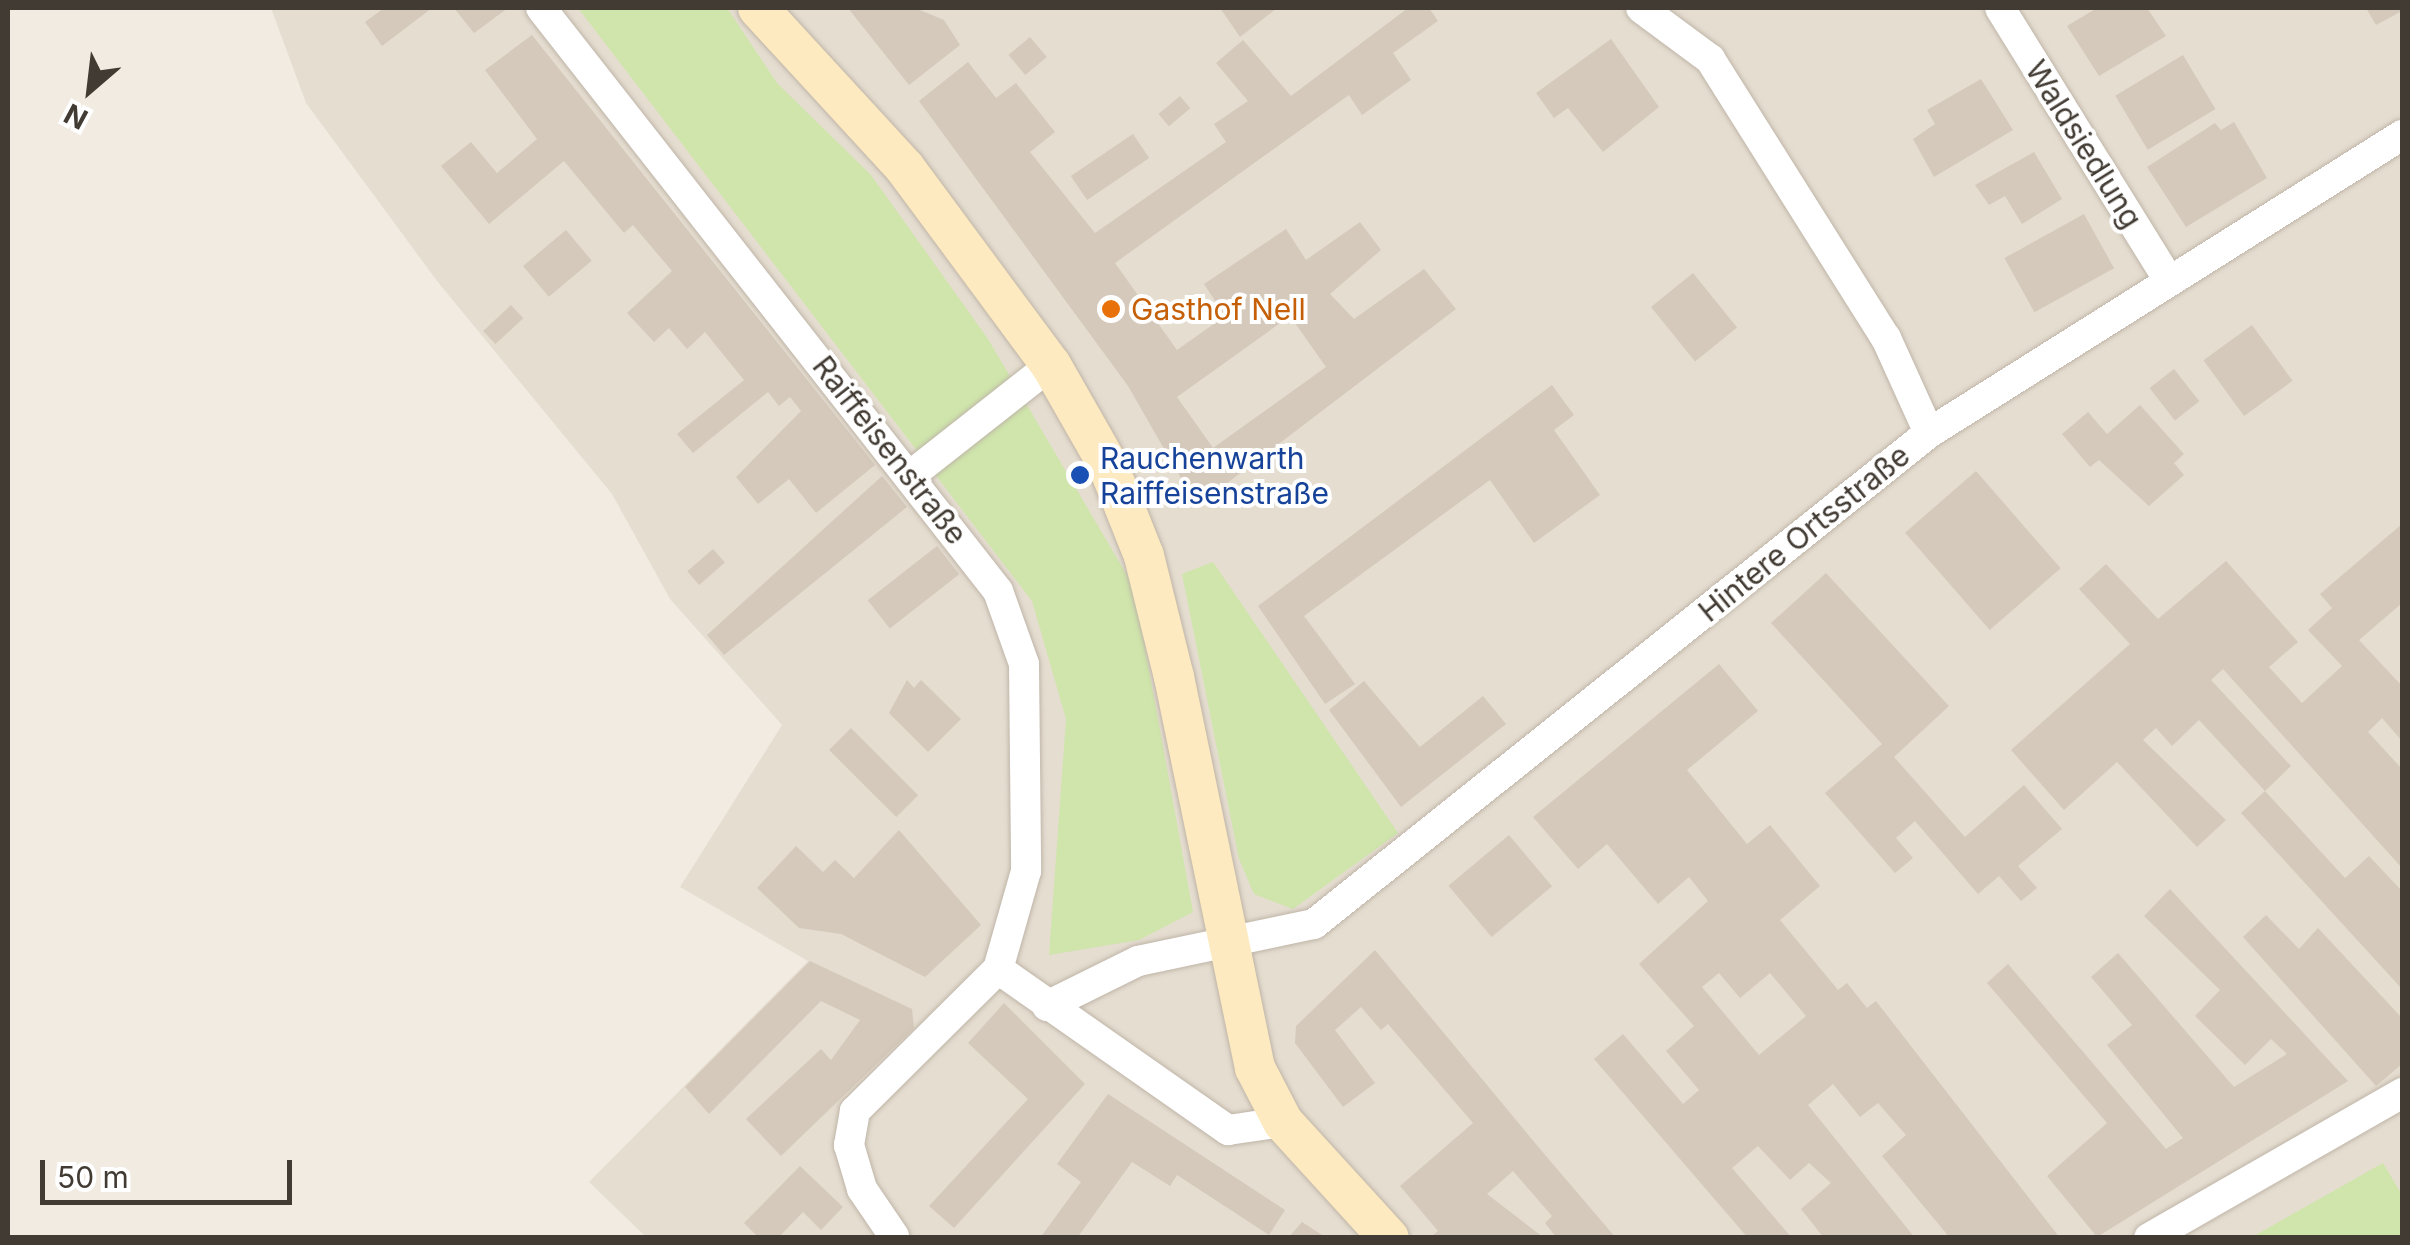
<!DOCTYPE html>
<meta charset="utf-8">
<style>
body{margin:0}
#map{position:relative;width:2410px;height:1245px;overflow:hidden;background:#f1ebe2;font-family:Inter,sans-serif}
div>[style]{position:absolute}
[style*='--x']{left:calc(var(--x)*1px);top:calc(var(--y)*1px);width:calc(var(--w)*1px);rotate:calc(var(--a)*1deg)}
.residential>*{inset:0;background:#e5ddd0}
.green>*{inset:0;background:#cfe5ab}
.building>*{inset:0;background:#d5c9bb;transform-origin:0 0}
.roads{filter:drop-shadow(0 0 2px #bfb5a8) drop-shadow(0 0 2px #bfb5a8)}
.minor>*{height:30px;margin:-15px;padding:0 15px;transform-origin:15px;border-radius:15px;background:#fff}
.secondary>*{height:40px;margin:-20px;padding:0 20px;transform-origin:20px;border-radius:20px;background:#fdeac0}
.dots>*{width:28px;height:28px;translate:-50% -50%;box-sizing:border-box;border:5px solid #fff;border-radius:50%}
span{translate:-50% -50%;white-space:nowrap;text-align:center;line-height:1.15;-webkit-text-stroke:8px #fff;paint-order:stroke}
.street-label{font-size:30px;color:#423b33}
.food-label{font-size:30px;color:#c56008}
.left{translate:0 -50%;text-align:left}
.transit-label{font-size:30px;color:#164399}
.frame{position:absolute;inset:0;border:10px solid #423b33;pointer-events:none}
.north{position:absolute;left:40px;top:40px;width:100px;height:100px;-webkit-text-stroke:8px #fff;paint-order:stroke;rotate:208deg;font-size:28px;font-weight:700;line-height:40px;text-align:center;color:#423b33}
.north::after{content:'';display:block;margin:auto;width:35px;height:45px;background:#423b33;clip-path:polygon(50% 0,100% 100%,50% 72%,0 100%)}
.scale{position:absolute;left:40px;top:1160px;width:252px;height:45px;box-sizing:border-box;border:5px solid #423b33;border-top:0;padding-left:12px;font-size:30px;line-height:35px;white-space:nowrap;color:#423b33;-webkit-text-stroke:8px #fff;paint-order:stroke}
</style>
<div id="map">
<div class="residential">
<i style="clip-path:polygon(271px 8px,2402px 8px,2402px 1237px,646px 1237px,589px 1182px,808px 961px,680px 887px,782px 725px,670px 599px,612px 494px,437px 281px,306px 103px)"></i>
</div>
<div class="green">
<i style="clip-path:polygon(578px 8px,727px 8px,777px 83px,871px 175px,988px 339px,1134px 587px,1193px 912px,1139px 940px,1049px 955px,1066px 719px,1032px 601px)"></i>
<i style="clip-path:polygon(1213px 562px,1398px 833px,1293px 909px,1254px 894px,1239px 859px,1182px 574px)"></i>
<i style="clip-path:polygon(2383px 1163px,2402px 1195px,2402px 1237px,2252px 1237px)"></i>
</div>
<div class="building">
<i style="clip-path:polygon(384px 8px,432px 8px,382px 46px,365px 22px)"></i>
<i style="clip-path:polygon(454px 8px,508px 8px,474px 33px)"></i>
<i style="clip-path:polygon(848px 8px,915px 8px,944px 20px,960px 45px,909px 85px)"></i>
<i style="clip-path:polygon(1220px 8px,1277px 8px,1240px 37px)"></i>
<i style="clip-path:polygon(evenodd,1408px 8px,1429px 8px,1438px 21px,1393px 53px,1411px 80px,1362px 115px,1349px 95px,1115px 263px,1177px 350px,1225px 316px,1204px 284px,1286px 229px,1306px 260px,1360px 222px,1381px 250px,1330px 294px,1354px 319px,1424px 269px,1456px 309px,1197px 506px,1128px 386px,919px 101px,968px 62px,996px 98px,1016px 83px,1055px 132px,1030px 152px,1095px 233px,1226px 142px,1214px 124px,1248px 101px,1216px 63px,1243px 40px,1291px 96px,1408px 8px,1290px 316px,1326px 367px,1213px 448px,1177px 397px,1290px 316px)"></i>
<i style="clip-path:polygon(2097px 8px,2147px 8px,2166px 36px,2099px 76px,2067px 26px)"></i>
<i style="clip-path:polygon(2366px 8px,2402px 8px,2402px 11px,2376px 25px)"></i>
<i style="clip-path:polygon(532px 35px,875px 465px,816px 513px,789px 479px,758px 504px,736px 477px,801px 411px,790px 397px,779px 406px,768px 392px,693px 453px,677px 434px,744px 380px,705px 332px,687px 349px,669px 328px,654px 342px,627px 313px,672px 271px,633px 225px,624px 233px,564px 161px,489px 224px,441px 166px,471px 142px,497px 173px,537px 139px,485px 70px)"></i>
<i style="left:1030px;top:37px;width:26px;height:28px;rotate:50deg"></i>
<i style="clip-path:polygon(1611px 39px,1659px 107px,1603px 152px,1568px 108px,1554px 118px,1536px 93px)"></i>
<i style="left:2183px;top:55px;width:63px;height:79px;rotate:59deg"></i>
<i style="clip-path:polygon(1981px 79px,2013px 130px,1934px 177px,1913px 139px,1935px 124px,1927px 110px)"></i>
<i style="left:1180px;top:96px;width:16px;height:28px;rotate:50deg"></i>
<i style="clip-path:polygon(2234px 122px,2267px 178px,2186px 227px,2147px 167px,2215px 123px,2221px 130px)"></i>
<i style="left:1133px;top:134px;width:29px;height:75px;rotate:56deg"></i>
<i style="clip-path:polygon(2034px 152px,2062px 199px,2022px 224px,2005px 196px,1989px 205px,1975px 185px)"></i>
<i style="left:2084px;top:214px;width:62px;height:91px;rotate:61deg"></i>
<i style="left:566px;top:230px;width:40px;height:56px;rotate:50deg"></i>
<i style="left:1693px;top:273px;width:70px;height:54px;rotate:51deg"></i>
<i style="left:511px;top:305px;width:18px;height:38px;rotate:47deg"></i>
<i style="left:2252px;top:325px;width:69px;height:60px;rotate:54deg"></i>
<i style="left:2174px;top:369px;width:41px;height:31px;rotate:52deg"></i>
<i style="clip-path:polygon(1552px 385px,1574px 415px,1554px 430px,1600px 495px,1534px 543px,1490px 480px,1304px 616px,1355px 684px,1325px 704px,1258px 606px)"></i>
<i style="clip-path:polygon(2140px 405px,2184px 454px,2174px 463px,2184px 475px,2149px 506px,2099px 460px,2090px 467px,2062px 434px,2088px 412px,2107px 434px)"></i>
<i style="left:1976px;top:471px;width:129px;height:94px;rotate:49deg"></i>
<i style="clip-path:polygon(882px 476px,907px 507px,724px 655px,707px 635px)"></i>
<i style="clip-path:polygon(2402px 524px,2402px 603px,2359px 640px,2402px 686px,2402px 741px,2382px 718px,2368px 732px,2402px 769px,2402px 868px,2223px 669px,2211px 680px,2291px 766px,2265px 791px,2199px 720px,2172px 746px,2156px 728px,2143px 740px,2226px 820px,2197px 847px,2117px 762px,2064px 810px,2011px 750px,2130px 644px,2079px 589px,2106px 564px,2158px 619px,2226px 561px,2298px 642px,2269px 667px,2302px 703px,2342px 666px,2308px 630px,2332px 608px,2320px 594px)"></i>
<i style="left:937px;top:546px;width:36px;height:88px;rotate:52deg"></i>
<i style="left:713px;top:549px;width:18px;height:34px;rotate:49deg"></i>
<i style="clip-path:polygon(1826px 573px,1949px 706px,1894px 757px,1965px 837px,2024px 785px,2062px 829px,2018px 866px,2037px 888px,2021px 901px,1999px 876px,1978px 894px,1915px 821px,1896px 838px,1913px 858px,1895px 873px,1825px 793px,1882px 744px,1771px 623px)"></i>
<i style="clip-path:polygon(evenodd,1719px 664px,1758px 711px,1687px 770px,1747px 844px,1770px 825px,1820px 886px,1780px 920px,1838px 990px,1847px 983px,1867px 1008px,1876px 1001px,2060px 1238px,1950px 1238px,1882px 1156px,1906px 1135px,1878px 1103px,1860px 1117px,1833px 1084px,1808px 1105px,1915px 1238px,1824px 1238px,1801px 1209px,1831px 1183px,1809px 1163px,1790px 1180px,1758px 1146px,1732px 1168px,1792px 1238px,1748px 1238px,1594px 1059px,1623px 1034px,1683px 1104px,1699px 1090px,1666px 1051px,1694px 1026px,1639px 964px,1708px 901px,1689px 877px,1658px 904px,1607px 844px,1578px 869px,1533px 817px,1719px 664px,1719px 973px,1740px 998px,1770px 973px,1806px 1016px,1759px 1055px,1702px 987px,1719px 973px)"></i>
<i style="clip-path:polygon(907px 680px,914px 688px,921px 680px,961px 719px,928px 752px,889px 713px)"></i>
<i style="clip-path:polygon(1364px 681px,1420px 747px,1483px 696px,1506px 724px,1401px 807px,1329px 710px)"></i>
<i style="left:851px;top:728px;width:95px;height:31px;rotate:45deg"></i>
<i style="clip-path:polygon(2265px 791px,2345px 878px,2369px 856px,2402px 891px,2402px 989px,2241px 813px)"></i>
<i style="clip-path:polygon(899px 830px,981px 925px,925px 977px,841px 934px,799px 928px,757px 888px,796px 846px,823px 872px,835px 860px,854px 878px)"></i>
<i style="left:1509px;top:835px;width:67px;height:79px;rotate:50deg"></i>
<i style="clip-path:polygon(2170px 889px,2348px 1081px,2097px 1237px,2047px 1176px,2107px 1123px,1987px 983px,2008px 964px,2166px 1149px,2183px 1138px,2107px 1045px,2132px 1025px,2091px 977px,2118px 953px,2234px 1087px,2287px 1054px,2271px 1039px,2245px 1065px,2195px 1016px,2220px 990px,2144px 916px)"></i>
<i style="clip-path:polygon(2266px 915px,2299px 949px,2318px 928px,2402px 1018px,2402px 1064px,2376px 1086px,2243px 937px)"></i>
<i style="clip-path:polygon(1375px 950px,1540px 1149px,1616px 1238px,1557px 1238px,1545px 1223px,1552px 1216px,1513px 1171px,1487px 1194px,1544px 1238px,1430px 1238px,1438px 1231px,1400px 1186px,1473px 1123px,1388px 1024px,1381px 1030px,1361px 1007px,1335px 1030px,1375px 1083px,1343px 1107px,1295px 1043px,1296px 1026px)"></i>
<i style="clip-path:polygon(810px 961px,912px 1009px,914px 1028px,781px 1156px,746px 1119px,821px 1049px,831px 1060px,860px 1020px,821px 1001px,709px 1114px,685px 1087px)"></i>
<i style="clip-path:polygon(1004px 1003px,1085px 1084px,954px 1228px,929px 1206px,1028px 1099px,968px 1043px)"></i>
<i style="clip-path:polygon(1108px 1094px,1285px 1210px,1269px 1235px,1177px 1175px,1170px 1186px,1132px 1162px,1077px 1238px,1040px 1238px,1081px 1182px,1057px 1164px)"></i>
<i style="clip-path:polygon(800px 1166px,843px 1207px,821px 1230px,803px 1212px,778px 1238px,759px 1238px,744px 1223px)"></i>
<i style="clip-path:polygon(1302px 1222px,1327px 1238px,1288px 1238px)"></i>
</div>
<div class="roads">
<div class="minor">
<i style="--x:541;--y:8;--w:741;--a:51.91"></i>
<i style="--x:998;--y:591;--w:77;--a:70.4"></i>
<i style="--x:1024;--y:664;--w:207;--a:89.4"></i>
<i style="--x:1026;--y:871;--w:102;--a:105.9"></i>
<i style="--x:998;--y:969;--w:202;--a:135.2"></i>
<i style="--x:855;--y:1111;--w:35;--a:100"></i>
<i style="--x:849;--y:1145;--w:46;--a:73.5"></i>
<i style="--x:862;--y:1189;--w:57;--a:55.8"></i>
<i style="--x:1641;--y:8;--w:86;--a:36.5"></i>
<i style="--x:1710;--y:59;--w:330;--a:57.8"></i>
<i style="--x:1886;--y:338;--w:104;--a:65.6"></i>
<i style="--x:2000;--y:8;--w:321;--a:58.2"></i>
<i style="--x:911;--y:475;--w:178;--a:-38.2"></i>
<i style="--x:998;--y:969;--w:281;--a:35"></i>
<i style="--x:1228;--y:1130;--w:56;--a:-8.3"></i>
<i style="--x:1047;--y:1006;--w:102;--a:-26.3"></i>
<i style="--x:1138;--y:961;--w:180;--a:-11.9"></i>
<i style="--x:1314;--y:924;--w:787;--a:-38.6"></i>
<i style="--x:1929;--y:433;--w:559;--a:-32.21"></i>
<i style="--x:2149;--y:1238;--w:292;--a:-29.8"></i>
</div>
<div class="secondary">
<i style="--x:758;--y:8;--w:217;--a:47.4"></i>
<i style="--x:905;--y:168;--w:245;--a:53.5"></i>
<i style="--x:1051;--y:365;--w:113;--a:60.3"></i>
<i style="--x:1107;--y:463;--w:100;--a:68.3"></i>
<i style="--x:1144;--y:556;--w:125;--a:76.1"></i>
<i style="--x:1174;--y:677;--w:399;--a:78.3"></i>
<i style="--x:1255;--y:1068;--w:61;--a:62.6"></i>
<i style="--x:1283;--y:1122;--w:157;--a:47.6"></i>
</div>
</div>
<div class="dots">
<i style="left:1111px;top:309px;background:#e8710a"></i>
<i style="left:1080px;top:475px;background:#1a4fb4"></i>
</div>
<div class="street-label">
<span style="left:2084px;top:144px;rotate:58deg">Waldsiedlung</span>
<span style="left:890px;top:450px;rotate:52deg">Raiffeisenstraße</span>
<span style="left:1804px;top:533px;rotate:-39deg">Hintere Ortsstraße</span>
</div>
<div class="food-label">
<span class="left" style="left:1131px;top:309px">Gasthof Nell</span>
</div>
<div class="transit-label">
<span class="left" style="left:1100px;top:475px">Rauchenwarth<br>Raiffeisenstraße</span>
</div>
<div class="frame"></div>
<div class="north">N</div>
<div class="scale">50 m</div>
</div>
